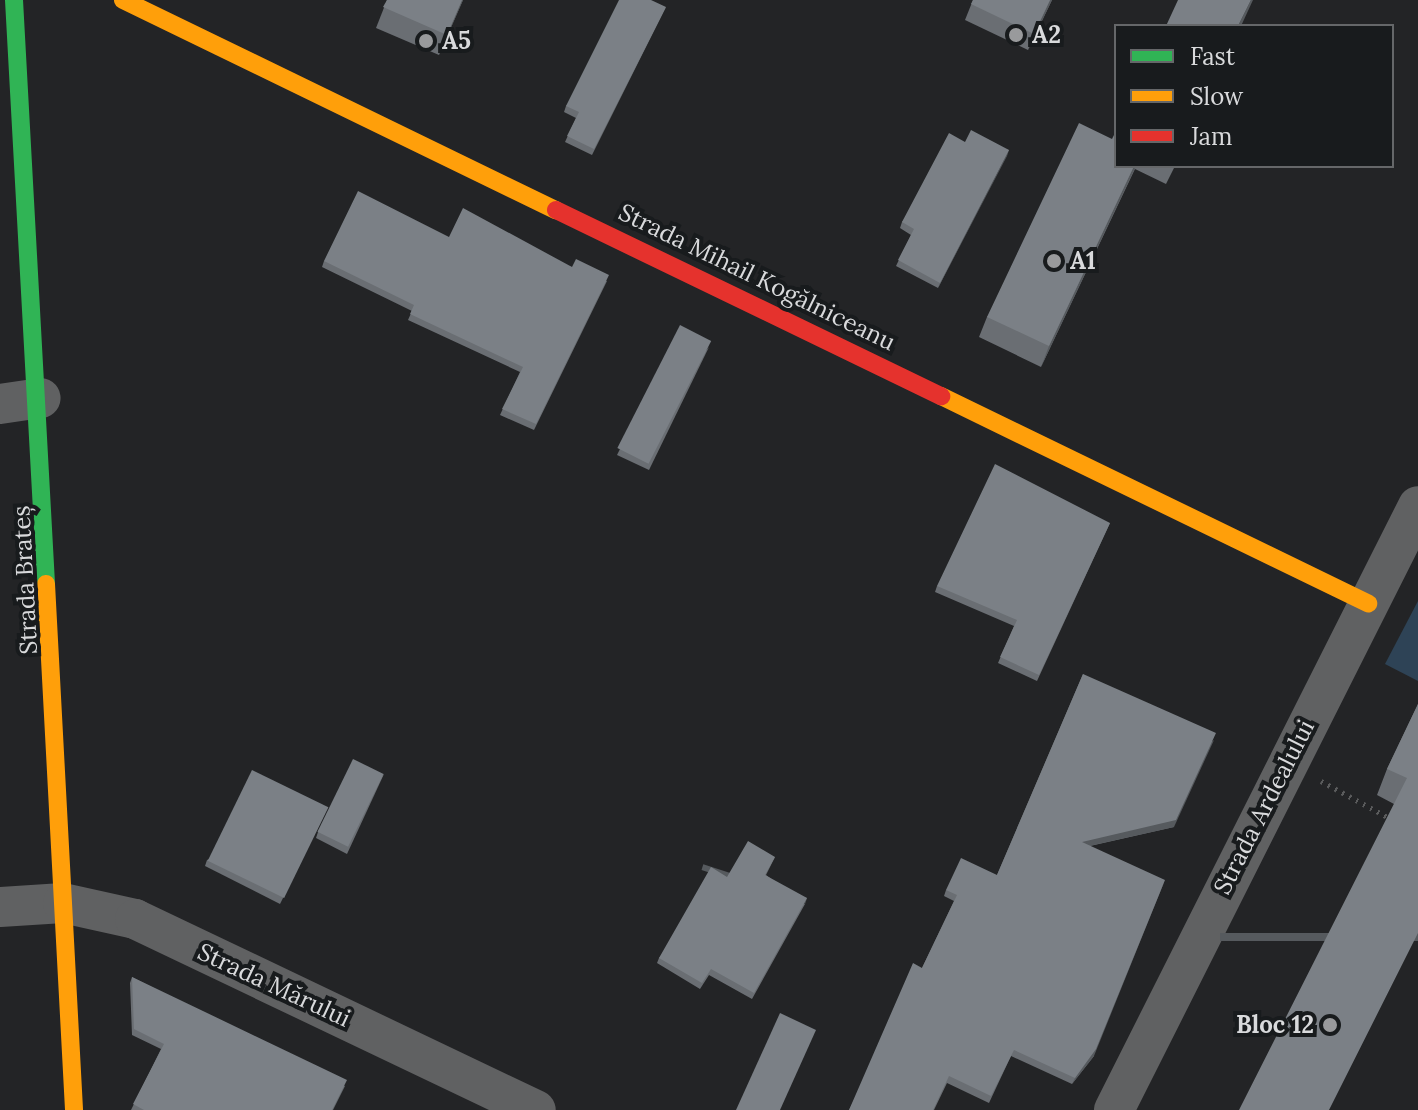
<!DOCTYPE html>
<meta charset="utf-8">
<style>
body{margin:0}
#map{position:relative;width:1418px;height:1110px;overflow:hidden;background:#232426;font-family:Lora,serif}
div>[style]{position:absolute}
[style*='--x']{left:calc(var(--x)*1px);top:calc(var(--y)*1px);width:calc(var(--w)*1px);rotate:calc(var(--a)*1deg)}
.green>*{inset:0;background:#2e4356}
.path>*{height:5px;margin-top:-2.5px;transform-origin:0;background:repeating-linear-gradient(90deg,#5a5b5c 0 2px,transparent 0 8px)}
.street>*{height:40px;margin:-20px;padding:0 20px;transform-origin:20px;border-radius:20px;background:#606162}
.fast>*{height:18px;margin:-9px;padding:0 9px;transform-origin:9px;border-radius:9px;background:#30b455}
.slow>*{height:18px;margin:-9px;padding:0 9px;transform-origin:9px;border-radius:9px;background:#ff9f0a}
.jam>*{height:18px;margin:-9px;padding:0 9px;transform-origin:9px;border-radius:9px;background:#e5322d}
.wall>*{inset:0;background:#6a6e73}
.shaded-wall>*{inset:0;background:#565a5e;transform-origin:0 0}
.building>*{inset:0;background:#7b8086;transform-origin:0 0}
.dots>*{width:22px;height:22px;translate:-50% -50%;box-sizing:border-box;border:4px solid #181b1d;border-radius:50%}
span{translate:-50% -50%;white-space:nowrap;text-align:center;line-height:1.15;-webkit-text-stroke:8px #181b1d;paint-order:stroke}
.poi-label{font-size:24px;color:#d9dadc;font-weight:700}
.left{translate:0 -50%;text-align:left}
.right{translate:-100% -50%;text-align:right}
.street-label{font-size:24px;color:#d9dadc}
.legend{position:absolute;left:1114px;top:24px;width:280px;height:144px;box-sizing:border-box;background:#181b1d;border:2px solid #656769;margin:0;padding:10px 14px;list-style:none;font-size:24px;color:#d9dadc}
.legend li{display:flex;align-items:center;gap:16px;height:40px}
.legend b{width:40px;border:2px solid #656769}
</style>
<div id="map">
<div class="green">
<i style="clip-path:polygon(1418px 601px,1418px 681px,1385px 664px)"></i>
</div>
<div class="path">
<i style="--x:1321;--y:781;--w:82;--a:28.4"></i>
</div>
<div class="street">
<i style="--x:0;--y:404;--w:41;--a:-8.3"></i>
<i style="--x:0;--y:907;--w:63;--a:-3.6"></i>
<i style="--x:63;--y:903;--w:74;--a:12.5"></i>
<i style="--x:135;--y:919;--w:444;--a:25.5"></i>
<i style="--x:1114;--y:1110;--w:676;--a:-63.28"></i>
</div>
<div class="fast">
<i style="--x:14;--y:0;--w:585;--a:86.86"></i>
</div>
<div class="slow">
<i style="--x:123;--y:0;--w:481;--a:25.9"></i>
<i style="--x:941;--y:396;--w:475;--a:25.9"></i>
<i style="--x:46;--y:584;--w:527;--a:86.95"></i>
</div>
<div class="jam">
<i style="--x:556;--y:210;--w:428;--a:25.8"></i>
</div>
<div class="wall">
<i style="clip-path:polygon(387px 0,463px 0,439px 55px,376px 28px)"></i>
<i style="clip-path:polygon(973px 0,1052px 0,1028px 50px,965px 20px)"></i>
<i style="clip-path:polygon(666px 7px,592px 155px,565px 142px,576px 118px,564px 112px,566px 106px)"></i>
<i style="clip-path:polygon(965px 142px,1009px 150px,938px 288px,896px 266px,911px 235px,900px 228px,902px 222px)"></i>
<i style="clip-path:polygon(1116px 166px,1175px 166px,1166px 184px,1135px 169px,1041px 367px,979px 337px,987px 317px)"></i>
<i style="clip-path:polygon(449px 237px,572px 267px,607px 281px,534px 430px,500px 415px,520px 372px,408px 320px,412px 311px,322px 267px,324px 261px)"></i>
<i style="clip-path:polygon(709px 347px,649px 470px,617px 455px,620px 449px)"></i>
<i style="clip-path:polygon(1110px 523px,1037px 681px,998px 663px,1014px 626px,935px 592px,937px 586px)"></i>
<i style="clip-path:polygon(1083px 674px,1174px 827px,1090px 846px,1094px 1056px,1072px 1084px,1011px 1056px,989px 1103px,947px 1083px,934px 1110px,849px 1110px,922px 968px,954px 901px,944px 896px,946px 890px,997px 875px)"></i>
<i style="clip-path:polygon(1418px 704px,1418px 941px,1394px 804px,1377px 795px,1387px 769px)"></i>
<i style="clip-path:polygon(384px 774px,347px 854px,316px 838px,318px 832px)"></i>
<i style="clip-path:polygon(328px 807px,280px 904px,205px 866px,207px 860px)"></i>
<i style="clip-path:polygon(775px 857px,766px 875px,805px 904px,752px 999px,709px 975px,700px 989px,657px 963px,659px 958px,727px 877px)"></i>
<i style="clip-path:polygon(132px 977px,345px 1086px,333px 1110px,131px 1110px,161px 1049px,132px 1035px,130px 983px)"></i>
</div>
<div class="shaded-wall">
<i style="clip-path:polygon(462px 0,463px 0,439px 55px,447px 35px)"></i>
<i style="clip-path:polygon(1050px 0,1052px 0,1028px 50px,1034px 34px)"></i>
<i style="clip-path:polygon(1251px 0,1253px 0,1241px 26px,1238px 26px)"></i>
<i style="clip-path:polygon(1009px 150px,1007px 156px,938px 288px,940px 283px)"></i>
<i style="clip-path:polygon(1134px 166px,1136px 166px,1041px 367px,1049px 346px)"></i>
<i style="clip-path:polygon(1214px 740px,1174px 827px,1080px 848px,1082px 842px)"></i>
<i style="clip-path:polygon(1165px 880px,1094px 1056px,1072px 1084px,1075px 1078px)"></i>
<i style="left:807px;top:898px;width:6px;height:109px;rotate:108deg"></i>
<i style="left:1418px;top:933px;width:8px;height:198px;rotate:90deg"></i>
</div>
<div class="building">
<i style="clip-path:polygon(387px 0,462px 0,447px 35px,383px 7px)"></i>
<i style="clip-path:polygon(619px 0,651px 0,666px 7px,594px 149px,567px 136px,579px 112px,566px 106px)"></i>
<i style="clip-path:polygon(973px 0,1050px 0,1034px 34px,971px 4px)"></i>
<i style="clip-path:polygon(1178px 0,1251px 0,1238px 26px,1166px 26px)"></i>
<i style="clip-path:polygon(1079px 123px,1112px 139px,1116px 131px,1116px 166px,1134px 166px,1049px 346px,987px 317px)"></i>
<i style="clip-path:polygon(971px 130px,1009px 150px,940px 283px,898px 260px,914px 229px,902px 222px,949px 133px,965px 142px)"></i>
<i style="clip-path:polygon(358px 191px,449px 237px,463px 208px,572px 267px,576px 259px,609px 275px,536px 424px,502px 409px,523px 367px,410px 314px,414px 305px,324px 261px)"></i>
<i style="left:680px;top:325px;width:35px;height:138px;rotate:27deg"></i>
<i style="clip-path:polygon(995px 464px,1110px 523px,1039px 675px,1000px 657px,1017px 620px,937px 586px)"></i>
<i style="clip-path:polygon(1083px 674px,1216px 733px,1176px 820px,1082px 842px,1165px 880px,1096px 1049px,1075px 1078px,1014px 1050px,991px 1096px,949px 1076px,933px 1110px,849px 1110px,913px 963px,922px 968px,957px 895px,946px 890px,961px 858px,997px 875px)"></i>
<i style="clip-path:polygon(1418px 704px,1418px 933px,1329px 1110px,1239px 1110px,1407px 778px,1387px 769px)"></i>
<i style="left:353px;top:759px;width:34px;height:81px;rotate:26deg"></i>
<i style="left:252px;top:770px;width:85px;height:101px;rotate:26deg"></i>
<i style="clip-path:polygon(748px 841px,775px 857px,765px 875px,807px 898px,754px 993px,711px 969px,702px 983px,659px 958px,711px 867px,727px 877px)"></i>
<i style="clip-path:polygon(132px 977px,347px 1080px,332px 1110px,144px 1110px,133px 1104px,164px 1044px,134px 1029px)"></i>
<i style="clip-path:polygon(780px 1013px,816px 1030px,780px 1110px,736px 1110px)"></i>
</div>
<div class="dots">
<i style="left:1016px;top:35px;background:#999a9c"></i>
<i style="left:426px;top:41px;background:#999a9c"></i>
<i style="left:1054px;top:261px;background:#999a9c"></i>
<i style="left:1330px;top:1025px;background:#999a9c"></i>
</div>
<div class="poi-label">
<span class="left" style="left:1032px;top:35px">A2</span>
<span class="left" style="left:442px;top:41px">A5</span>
<span class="left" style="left:1070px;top:261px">A1</span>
<span class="right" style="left:1314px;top:1025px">Bloc 12</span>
</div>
<div class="street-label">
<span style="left:757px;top:277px;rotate:26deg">Strada Mihail Kogălniceanu</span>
<span style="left:25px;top:580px;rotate:-93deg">Strada Brateș</span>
<span style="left:1264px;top:807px;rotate:-63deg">Strada Ardealului</span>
<span style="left:274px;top:985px;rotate:25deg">Strada Mărului</span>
</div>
<ul class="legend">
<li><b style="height:10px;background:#30b455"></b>Fast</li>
<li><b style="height:10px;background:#ff9f0a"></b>Slow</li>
<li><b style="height:10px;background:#e5322d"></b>Jam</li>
</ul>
</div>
